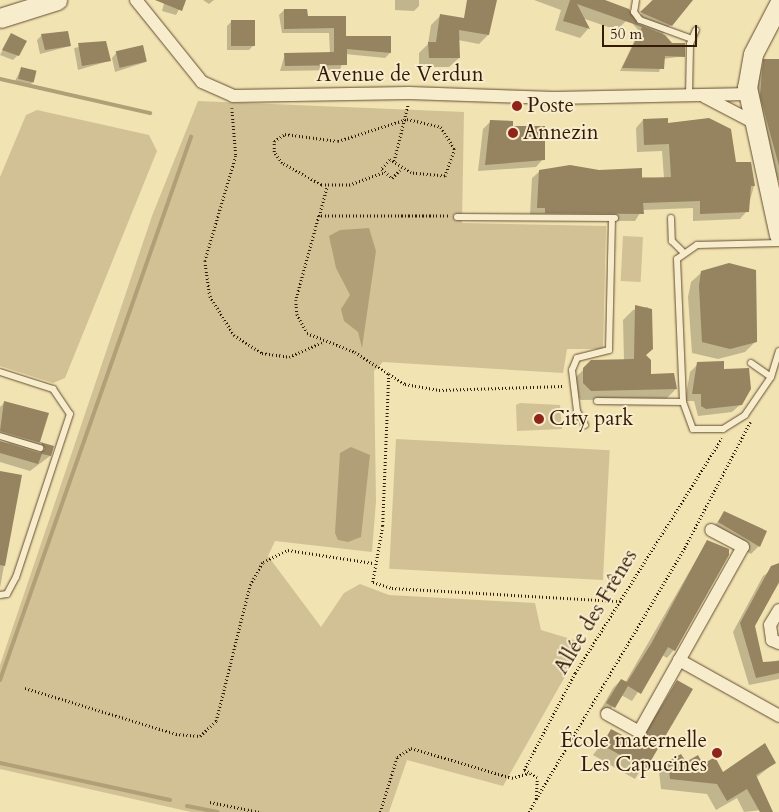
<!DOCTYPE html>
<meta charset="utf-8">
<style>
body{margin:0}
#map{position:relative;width:779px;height:812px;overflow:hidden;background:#f2e3b2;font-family:Cardo,serif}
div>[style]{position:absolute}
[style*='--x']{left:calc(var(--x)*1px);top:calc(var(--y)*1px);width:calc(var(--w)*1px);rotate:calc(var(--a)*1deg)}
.green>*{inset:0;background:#d2c195;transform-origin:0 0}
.water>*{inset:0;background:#b19f78}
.shadow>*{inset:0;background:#0003}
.stream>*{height:4px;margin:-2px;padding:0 2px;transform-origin:2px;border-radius:2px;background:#b19f78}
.building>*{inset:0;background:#968360;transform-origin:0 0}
.path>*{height:2.5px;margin-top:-1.25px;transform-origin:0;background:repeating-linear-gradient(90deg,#331b08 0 1px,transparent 0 3.5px)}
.roads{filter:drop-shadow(0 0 1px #634d32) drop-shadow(0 0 1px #634d32)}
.lane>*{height:6px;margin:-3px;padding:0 3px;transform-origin:3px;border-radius:3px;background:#f7edcd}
.street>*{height:12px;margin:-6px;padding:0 6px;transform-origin:6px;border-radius:6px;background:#f7edcd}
.secondary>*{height:19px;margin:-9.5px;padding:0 9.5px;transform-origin:9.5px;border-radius:9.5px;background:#f7edcd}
.dots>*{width:14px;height:14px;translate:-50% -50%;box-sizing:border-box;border:2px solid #f7edcd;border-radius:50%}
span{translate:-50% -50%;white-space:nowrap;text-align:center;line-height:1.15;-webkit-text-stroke:4px #f7edcd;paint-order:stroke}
.street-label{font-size:21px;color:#331b08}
.poi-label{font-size:21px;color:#331b08}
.left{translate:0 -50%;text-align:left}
.right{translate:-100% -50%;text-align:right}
.scale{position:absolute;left:602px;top:25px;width:95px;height:22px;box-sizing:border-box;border:2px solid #331b08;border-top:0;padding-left:6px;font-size:15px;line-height:18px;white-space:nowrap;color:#331b08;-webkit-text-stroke:4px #f7edcd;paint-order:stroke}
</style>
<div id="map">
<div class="green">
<i style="clip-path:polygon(198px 101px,464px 112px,462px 223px,606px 226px,603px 349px,567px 349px,563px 373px,383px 362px,374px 371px,376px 501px,372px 552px,275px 541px,268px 556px,321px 627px,344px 593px,360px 584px,389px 595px,535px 603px,541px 630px,584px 643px,503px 786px,407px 760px,389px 812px,191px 812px,0 769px,0 665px,152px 216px)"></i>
<i style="clip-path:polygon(37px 110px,149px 135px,157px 151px,65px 378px,53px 383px,0 366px,0 177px,26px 115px)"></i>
<i style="left:623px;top:236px;width:20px;height:45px;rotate:3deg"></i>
<i style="clip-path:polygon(520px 403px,560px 405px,562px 429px,517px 431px,516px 405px)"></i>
<i style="left:396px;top:439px;width:214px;height:130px;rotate:3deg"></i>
</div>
<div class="water">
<i style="clip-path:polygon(369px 228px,376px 251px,362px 348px,358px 332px,344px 321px,341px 309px,350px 295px,336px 268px,329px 236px,340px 230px)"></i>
<i style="clip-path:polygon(351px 447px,370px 455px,361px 537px,348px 542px,338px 540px,335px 533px,340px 453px)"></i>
</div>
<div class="shadow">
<i style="clip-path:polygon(165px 0,184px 0,176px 15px,162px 11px)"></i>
<i style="clip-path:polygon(203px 0,214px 0,209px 4px)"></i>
<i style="clip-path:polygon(395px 0,419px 0,419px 6px,414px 11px,395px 10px)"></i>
<i style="clip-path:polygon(472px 0,495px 0,488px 35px,479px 44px,458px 40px,459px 58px,449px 67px,419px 67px,419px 53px,428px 44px,431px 25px,441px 15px,465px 19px)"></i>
<i style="clip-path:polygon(534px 0,602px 0,626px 21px,617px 30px,582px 18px,588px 29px,580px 38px,555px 30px,561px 10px)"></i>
<i style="clip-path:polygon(652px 0,692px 0,662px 35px,684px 56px,663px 59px,659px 72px,620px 71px,639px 31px,633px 24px)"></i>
<i style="clip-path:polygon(284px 10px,307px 18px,345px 17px,345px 37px,390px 53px,385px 58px,345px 54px,340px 70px,280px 71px,285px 54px,330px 54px,329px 33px,282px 33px,279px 15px)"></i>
<i style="clip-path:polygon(232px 21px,254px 45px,249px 50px,227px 50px,227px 26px)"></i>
<i style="clip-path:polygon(11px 35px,18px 55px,13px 60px,0 55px)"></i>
<i style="clip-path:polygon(42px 35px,70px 46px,40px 54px,37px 40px)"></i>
<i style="clip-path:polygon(105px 42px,109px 61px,78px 70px,74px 48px)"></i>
<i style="clip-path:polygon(117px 52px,146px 62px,115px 72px,112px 58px)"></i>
<i style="clip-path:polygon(764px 61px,779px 61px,779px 180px,772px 179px,755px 85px)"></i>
<i style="clip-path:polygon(21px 69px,33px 82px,28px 87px,14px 83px)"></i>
<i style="clip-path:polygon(643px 120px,667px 124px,734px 164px,754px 186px,747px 211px,740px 219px,693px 221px,693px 208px,642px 210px,635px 221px,538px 220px,530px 215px,532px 178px,540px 171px,664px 178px,662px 151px,637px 152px,636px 128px)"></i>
<i style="clip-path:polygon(491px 121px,512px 127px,543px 159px,536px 167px,478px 171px,483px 129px)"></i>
<i style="clip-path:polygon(702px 272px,756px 341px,745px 352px,718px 359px,692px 353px,688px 297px,691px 282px)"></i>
<i style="clip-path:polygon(648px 307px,651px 348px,644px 355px,650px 375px,676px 389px,666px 399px,581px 400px,574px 393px,574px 379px,584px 369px,624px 361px,623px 320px,633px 310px)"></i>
<i style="clip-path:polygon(698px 364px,723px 370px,741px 404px,732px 412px,698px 416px,694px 401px,685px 401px,690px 372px)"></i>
<i style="clip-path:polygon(5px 402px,47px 414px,39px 443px,53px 447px,50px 456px,30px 471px,0 462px,0 442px,10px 444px,0 439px,0 407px)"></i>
<i style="clip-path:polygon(0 473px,20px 476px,0 588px)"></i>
<i style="clip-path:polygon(724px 513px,759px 546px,751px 554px,711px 531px)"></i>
<i style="clip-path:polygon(707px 541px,674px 650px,667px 658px,662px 655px,632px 701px,621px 695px,606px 715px,600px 711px,613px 688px,621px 680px,625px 683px)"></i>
<i style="clip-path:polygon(779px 565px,779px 583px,754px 626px,762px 664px,779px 660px,779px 679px,749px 685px,733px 632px,763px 576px)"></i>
<i style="clip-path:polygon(678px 682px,691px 689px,635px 779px,593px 755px,612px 730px,636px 744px)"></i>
<i style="clip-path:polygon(669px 762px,723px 774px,775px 762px,756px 778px,770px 809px,744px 812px,737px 798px,716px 810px,707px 794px,661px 789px,659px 772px)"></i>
</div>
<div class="stream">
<i style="--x:0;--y:79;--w:154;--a:12.8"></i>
<i style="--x:0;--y:680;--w:576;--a:-70.62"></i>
<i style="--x:0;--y:763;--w:174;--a:12.3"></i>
<i style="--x:187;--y:806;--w:31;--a:11"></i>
</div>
<div class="building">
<i style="clip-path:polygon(155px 0,186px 0,182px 11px)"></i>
<i style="clip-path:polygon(467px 0,497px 0,489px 35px,459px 30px,460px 58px,429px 58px,428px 42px,436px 42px,440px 14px,464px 18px)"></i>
<i style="clip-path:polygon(570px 0,605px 0,629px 9px,638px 24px,665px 35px,672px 43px,685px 43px,685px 57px,665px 56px,664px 69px,622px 68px,642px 27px,577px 4px,590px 29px,563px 21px)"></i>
<i style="clip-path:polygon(653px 0,693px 0,672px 26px,640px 12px)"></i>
<i style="clip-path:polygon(284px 9px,307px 9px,308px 16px,346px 16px,346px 36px,391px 36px,391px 53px,347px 49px,347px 65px,285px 66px,284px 53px,334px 52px,334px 28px,284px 29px)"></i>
<i style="left:231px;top:20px;width:24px;height:26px"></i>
<i style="clip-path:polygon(68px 31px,71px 46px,45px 50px,41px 34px)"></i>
<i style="clip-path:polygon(11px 33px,27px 41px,19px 56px,2px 50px)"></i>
<i style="clip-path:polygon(106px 41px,111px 61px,82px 66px,78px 43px)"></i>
<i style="left:143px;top:45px;width:17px;height:28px;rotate:77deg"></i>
<i style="clip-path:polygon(763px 59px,779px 59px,779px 166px,760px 96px)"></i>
<i style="left:21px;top:67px;width:16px;height:12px;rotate:14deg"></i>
<i style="clip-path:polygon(668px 118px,668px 123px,709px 118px,731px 129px,736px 162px,751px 162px,755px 186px,751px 186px,749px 212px,700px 214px,700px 201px,643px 203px,644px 214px,545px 213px,545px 208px,537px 208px,539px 170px,570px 165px,599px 170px,642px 168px,642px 178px,671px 177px,669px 144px,644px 145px,643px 119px)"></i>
<i style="clip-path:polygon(490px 120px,513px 121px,513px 126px,545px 126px,545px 160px,485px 165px)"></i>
<i style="clip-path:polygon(729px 263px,756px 270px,757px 334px,757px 342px,730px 349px,702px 342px,699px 286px,701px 271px)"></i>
<i style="clip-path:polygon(635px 305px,652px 309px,653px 349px,646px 355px,651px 360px,651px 374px,674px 373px,677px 389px,591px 391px,583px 383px,583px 368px,591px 360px,634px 359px)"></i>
<i style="clip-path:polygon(724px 361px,724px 369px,749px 368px,751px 389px,742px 405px,706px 409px,701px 406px,701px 394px,692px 394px,697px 362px)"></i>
<i style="clip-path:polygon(4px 401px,49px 413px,40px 442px,54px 446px,51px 456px,42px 454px,38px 464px,0 453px,0 441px,39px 453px,45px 449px,41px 443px,0 431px)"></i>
<i style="clip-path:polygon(0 471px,22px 475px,5px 566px,0 565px)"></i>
<i style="clip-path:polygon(724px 511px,767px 531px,760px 547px,718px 522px)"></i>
<i style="clip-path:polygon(707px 540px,729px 549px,729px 555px,675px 651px,668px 647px,641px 694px,628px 686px,615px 708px,606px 703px,621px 679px,627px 682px,651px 644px)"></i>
<i style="clip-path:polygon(779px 563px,779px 582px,755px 626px,763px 662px,779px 661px,779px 673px,756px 678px,740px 623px,771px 566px)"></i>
<i style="clip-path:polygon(677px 680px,693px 689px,646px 769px,602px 745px,611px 729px,639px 744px)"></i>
<i style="clip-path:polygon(765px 743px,776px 763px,756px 775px,773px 812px,760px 812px,747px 789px,727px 801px,717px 784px,670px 779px,668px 761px,681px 754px,686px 762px,698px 755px,703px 764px,715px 757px,723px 772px)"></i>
</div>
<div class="path">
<i style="--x:232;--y:108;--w:48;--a:85.2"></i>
<i style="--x:236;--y:156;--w:109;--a:106.4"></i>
<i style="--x:205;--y:261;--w:35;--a:82"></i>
<i style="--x:210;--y:296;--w:46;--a:58.4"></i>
<i style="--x:234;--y:335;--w:33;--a:33"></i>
<i style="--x:262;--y:353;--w:27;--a:8"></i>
<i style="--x:289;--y:357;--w:36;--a:-24"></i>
<i style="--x:394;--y:161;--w:59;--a:-76.2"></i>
<i style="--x:383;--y:173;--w:35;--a:160"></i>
<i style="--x:350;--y:185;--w:29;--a:180"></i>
<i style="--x:321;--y:185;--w:45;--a:-150.6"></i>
<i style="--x:282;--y:163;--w:14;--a:-126"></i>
<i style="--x:274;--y:152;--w:11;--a:-90"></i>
<i style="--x:274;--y:141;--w:13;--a:-32"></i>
<i style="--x:285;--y:134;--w:53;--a:7.5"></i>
<i style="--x:338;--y:141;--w:72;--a:-17.7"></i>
<i style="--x:407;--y:119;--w:35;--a:13"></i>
<i style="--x:441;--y:127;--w:26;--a:58"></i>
<i style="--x:455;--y:149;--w:29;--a:110"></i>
<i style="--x:445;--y:176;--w:34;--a:-175"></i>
<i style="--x:411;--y:173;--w:25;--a:-148"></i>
<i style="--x:390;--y:160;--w:12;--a:132"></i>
<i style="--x:382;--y:169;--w:13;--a:42"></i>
<i style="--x:392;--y:178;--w:11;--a:-45"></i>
<i style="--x:319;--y:216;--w:31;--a:-75"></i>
<i style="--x:448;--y:216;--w:129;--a:180"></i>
<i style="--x:319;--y:216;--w:87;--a:105.3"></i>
<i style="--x:296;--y:300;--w:14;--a:86"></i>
<i style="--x:297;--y:314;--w:21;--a:62"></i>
<i style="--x:307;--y:333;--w:52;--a:21.6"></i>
<i style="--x:355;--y:352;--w:40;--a:32.9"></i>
<i style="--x:389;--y:374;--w:152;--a:92.3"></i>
<i style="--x:383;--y:526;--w:57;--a:100.1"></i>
<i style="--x:373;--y:582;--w:20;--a:18"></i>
<i style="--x:392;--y:588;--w:228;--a:3.3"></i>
<i style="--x:389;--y:374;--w:19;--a:32"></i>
<i style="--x:405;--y:384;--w:35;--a:10"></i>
<i style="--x:439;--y:390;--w:125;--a:-1.8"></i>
<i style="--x:25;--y:688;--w:158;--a:16.9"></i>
<i style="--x:176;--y:734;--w:24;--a:5"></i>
<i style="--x:200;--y:736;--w:22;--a:-43"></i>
<i style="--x:216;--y:721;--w:140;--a:-76"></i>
<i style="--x:250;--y:585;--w:26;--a:-61"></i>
<i style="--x:263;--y:562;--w:28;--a:-26"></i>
<i style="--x:288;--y:550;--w:86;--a:8.7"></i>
<i style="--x:536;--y:799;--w:293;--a:-59.4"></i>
<i style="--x:685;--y:547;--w:141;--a:-62.5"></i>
<i style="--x:210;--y:802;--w:50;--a:11.5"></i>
<i style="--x:380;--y:812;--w:58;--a:-72.8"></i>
<i style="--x:397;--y:757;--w:17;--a:-33"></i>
<i style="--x:411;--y:748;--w:105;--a:16.5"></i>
<i style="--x:512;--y:778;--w:18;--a:-16"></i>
<i style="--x:529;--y:812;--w:15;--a:-62"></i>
<i style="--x:536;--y:799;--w:21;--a:-87"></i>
<i style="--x:537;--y:778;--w:15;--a:-148"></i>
<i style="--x:524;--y:770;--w:110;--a:-62.3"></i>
<i style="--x:575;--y:673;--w:277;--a:-58"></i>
</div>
<div class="roads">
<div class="lane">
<i style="--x:636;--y:0;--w:12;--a:99"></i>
<i style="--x:634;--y:12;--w:10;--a:53"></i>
<i style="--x:640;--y:20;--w:55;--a:20.1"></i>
<i style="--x:689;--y:96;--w:52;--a:-88.9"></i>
<i style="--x:690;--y:44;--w:15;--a:-67"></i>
<i style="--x:457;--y:217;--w:158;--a:0.4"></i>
<i style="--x:671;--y:218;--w:23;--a:88"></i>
<i style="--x:672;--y:241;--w:14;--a:45"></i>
<i style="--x:779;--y:243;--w:82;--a:178.6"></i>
<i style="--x:697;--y:245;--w:24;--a:145"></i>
<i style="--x:677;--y:259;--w:143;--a:87.6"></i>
<i style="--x:683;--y:402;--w:29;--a:70"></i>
<i style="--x:693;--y:429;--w:30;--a:0"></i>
<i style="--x:723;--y:429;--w:26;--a:-32"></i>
<i style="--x:745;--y:415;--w:46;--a:-55.6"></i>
<i style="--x:771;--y:377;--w:27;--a:-73"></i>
<i style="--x:751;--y:363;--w:24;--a:35"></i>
<i style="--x:0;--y:372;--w:56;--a:17.8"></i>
<i style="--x:53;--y:389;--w:30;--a:56"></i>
<i style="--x:70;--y:414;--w:172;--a:108.3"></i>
<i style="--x:16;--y:577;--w:19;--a:118"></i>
<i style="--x:7;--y:594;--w:7;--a:172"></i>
<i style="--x:597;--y:401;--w:86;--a:0.7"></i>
<i style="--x:585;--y:425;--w:16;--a:-120"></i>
<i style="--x:577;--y:411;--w:41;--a:-97"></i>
<i style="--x:572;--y:370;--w:13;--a:-67"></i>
<i style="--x:577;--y:358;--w:33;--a:-14"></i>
<i style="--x:609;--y:350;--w:132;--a:-88.7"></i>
<i style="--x:0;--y:436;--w:42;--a:16.7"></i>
</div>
<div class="street">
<i style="--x:136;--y:0;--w:105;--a:51.2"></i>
<i style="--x:202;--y:82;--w:34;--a:24"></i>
<i style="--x:233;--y:96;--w:176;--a:-1"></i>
<i style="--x:409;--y:93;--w:145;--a:2"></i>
<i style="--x:554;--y:98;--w:193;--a:-1.2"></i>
<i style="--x:705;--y:97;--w:54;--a:27.5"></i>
<i style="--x:779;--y:610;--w:17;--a:121"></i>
<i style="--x:770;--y:625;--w:15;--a:82"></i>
<i style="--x:772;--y:640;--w:8;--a:23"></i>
<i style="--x:679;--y:660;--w:115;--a:29.2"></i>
<i style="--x:607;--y:714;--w:37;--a:29"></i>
<i style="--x:639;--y:732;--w:212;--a:-60.7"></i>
<i style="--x:743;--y:547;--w:36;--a:-152"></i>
</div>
<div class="secondary">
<i style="--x:779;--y:4;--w:56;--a:117.5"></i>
<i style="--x:753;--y:54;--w:34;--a:100"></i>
<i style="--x:747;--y:87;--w:151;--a:77.8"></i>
<i style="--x:0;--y:18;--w:60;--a:-17.5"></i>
</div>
</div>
<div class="dots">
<i style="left:517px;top:106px;background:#8f2418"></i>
<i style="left:513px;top:133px;background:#8f2418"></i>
<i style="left:539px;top:419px;background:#8f2418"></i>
<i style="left:717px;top:753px;background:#8f2418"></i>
</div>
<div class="street-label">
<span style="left:400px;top:75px">Avenue de Verdun</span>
<span style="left:596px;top:612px;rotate:-59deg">Allée des Frênes</span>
</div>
<div class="poi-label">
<span class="left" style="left:527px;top:106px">Poste</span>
<span class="left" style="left:523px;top:133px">Annezin</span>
<span class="left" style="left:549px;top:419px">City park</span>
<span class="right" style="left:707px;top:753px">École maternelle<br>Les Capucines</span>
</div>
<div class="scale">50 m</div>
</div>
